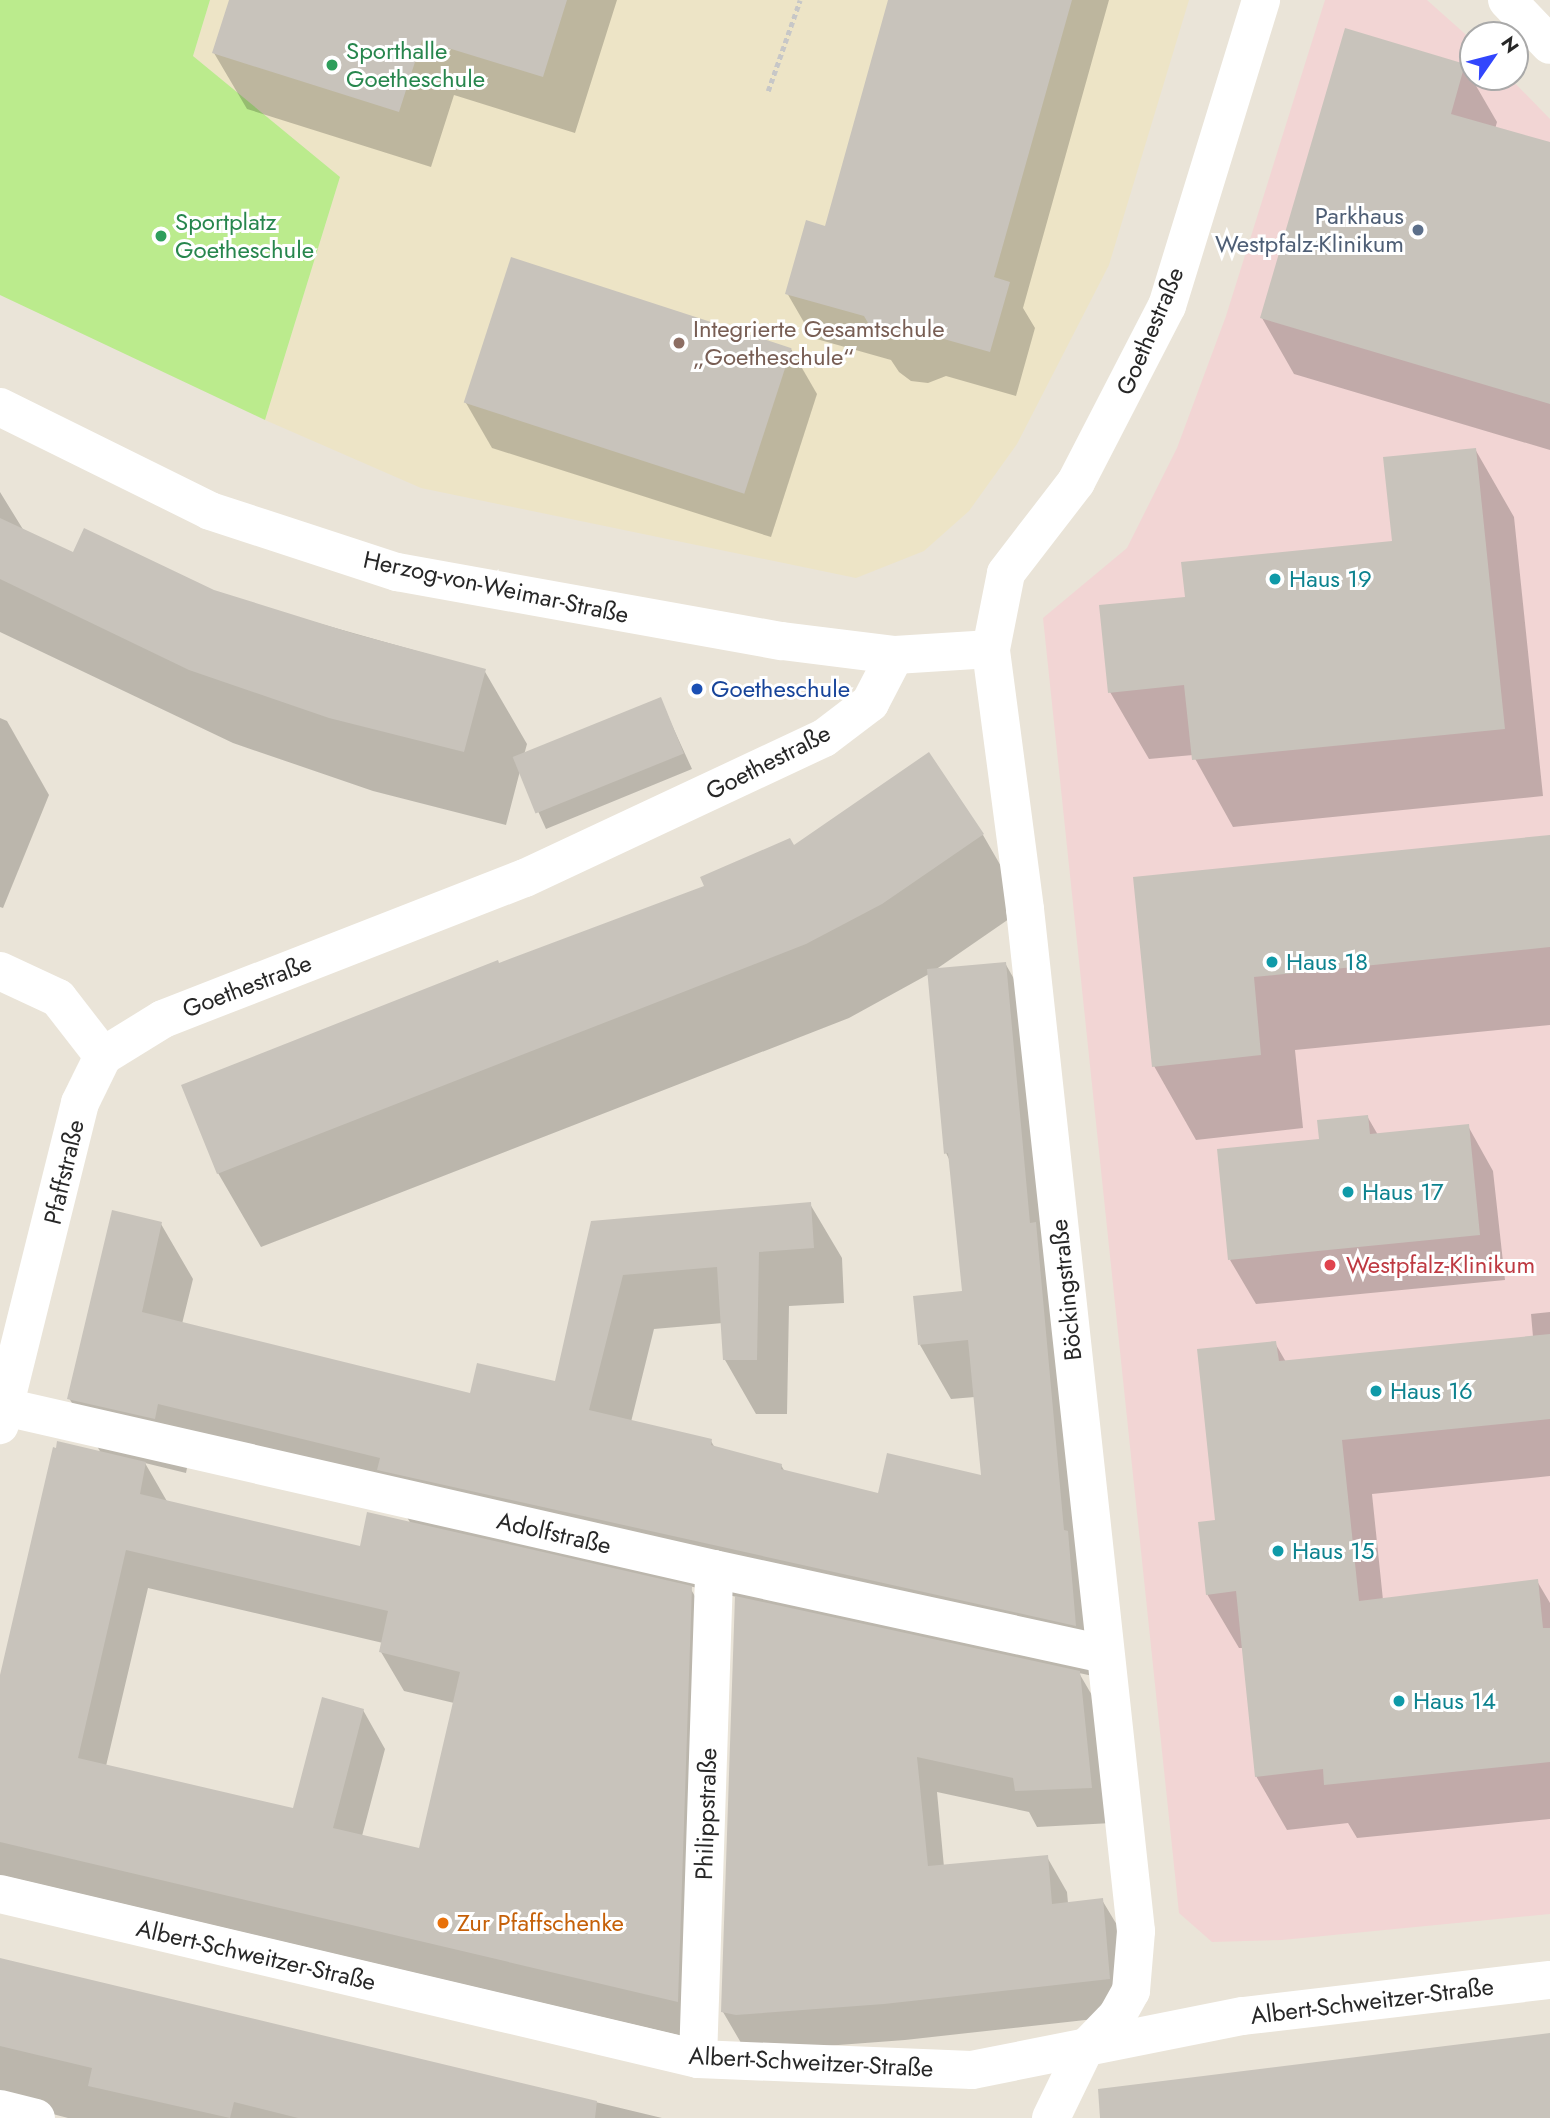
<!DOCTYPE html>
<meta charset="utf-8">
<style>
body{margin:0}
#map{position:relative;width:1550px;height:2118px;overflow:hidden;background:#eae4d8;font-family:Jost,sans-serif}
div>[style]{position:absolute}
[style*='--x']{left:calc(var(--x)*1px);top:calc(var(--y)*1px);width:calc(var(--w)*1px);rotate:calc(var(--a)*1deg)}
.education>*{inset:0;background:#ede4c6}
.medical>*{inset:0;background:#f2d5d4}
.pitch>*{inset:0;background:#bbeb8d}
.shadow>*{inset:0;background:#0003}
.building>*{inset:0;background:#c8c3bb;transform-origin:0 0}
.path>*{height:4.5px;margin-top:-2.25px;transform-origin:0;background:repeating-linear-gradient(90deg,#c7c7c7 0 5px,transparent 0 8.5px)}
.minor>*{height:38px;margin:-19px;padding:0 19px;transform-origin:19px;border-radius:19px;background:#fff}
.dots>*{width:19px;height:19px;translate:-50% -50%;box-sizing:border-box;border:4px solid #fff;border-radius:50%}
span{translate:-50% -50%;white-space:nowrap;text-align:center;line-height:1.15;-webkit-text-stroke:6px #fff;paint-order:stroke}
.leisure-label{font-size:24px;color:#27864d}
.left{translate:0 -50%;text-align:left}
.service-label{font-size:24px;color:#4e5e75}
.right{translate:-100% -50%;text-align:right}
.education-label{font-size:24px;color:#785e54}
.street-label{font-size:24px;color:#272727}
.culture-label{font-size:24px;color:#0d838f}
.transit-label{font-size:24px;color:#164399}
.health-label{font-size:24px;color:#be3a42}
.food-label{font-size:24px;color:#c56008}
.north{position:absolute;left:1459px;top:21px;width:70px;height:70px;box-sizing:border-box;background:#fff;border:2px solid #a9a9a9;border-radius:50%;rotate:55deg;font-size:19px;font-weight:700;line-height:28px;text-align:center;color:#272727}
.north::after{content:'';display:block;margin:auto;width:24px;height:32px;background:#3246fd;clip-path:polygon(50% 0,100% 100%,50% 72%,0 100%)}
</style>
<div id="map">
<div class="education">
<i style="clip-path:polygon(210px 0,1189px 0,1109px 265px,1017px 444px,969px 511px,924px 551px,856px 578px,421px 488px,265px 420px,340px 177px,193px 56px)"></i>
</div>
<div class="medical">
<i style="clip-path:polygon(1325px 0,1427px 0,1473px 41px,1473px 77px,1509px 77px,1550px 119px,1550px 1914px,1282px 1940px,1212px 1942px,1179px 1913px,1043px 618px,1127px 548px,1177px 448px,1226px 316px)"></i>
</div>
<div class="pitch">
<i style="clip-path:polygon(0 0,210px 0,193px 56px,340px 177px,265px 420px,0 295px)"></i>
</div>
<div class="shadow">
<i style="clip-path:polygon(230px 0,617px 0,575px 133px,454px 95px,431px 167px,247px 109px,214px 53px)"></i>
<i style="clip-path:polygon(890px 0,1109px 0,1023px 308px,1035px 328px,1016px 396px,946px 376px,928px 383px,911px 381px,899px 372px,891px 360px,813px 338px,787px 293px,826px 228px)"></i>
<i style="clip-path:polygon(1464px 65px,1497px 122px,1495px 129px,1550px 144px,1550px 450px,1294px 374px,1262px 318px)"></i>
<i style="clip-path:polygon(791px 349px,817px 394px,771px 537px,492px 448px,466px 403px)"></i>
<i style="clip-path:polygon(1475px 449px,1514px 517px,1543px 796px,1233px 827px,1193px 755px,1149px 759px,1110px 692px,1394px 542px)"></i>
<i style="clip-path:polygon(0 492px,24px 531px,74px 554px,484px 670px,527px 744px,524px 755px,660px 699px,692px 769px,546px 829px,520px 771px,506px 825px,373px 791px,233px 743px,0 632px)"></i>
<i style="clip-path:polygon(0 718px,7px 721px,49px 795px,3px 908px,0 907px)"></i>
<i style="clip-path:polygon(evenodd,983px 835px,1025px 908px,935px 970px,1005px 963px,1036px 1018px,1107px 1679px,1079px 1673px,1100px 1709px,1112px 1823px,1037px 1827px,1029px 1812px,937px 1792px,944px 1867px,1047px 1857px,1067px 1892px,1068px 1903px,1102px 1900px,1123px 1935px,1130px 2015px,905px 2040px,757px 2051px,744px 2048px,723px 2012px,737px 1597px,689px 1586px,713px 1627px,699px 2040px,0 1875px,0 1683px,101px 1453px,69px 1398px,161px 1224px,193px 1279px,182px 1324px,471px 1395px,556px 1383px,593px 1222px,810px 1204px,842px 1258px,844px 1303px,789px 1306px,787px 1414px,756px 1414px,725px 1360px,723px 1323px,654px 1329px,631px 1422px,711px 1441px,715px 1448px,781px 1465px,785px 1472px,879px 1495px,983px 1477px,975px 1397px,951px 1399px,920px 1345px,964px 1293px,951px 1163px,946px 1153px,929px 974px,849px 1018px,261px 1247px,218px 1173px,499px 965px,706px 887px,794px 847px,983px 835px,189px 1458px,402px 1509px,411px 1524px,361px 1548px,168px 1503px,145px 1463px,186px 1473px,189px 1458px,983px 835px,148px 1588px,383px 1643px,381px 1652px,404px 1691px,454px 1703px,421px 1850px,362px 1836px,385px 1749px,363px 1710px,294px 1810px,106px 1766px,148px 1588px)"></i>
<i style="clip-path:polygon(1550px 838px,1550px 1025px,1295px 1050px,1303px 1128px,1196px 1140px,1154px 1066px,1134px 879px)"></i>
<i style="clip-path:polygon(1367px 1116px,1378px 1135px,1468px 1126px,1493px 1171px,1505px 1280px,1256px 1304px,1230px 1260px,1321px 1141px)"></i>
<i style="clip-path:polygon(1550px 1312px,1550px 1476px,1372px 1494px,1383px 1600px,1537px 1581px,1550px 1603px,1550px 1819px,1357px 1838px,1348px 1823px,1287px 1830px,1256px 1776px,1244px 1648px,1239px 1648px,1207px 1594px,1217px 1522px,1275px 1343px,1286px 1362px,1533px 1337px,1531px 1314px)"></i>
<i style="clip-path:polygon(0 1959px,662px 2118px,68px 2118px,45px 2112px,0 2118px)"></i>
</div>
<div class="building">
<i style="clip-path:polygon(229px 0,567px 0,543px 77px,422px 40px,399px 112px,212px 53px)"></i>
<i style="clip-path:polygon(888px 0,1072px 0,994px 277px,1010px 282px,990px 352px,919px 332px,901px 338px,884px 337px,871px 328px,864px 316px,785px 294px,806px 220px,825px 226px)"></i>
<i style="clip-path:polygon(1345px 28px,1465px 64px,1451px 114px,1550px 142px,1550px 404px,1260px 318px)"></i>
<i style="left:511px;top:257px;width:295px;height:153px;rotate:18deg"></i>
<i style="clip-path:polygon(1476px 448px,1505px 729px,1192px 760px,1184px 685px,1108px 693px,1099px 605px,1185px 597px,1181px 562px,1392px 541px,1383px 457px)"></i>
<i style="clip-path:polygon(0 518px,73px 552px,84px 528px,214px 590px,355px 634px,486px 669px,464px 752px,329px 718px,189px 670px,0 579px)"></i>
<i style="left:661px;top:697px;width:61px;height:160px;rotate:68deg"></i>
<i style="clip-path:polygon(929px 752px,984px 834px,882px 904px,806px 944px,217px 1174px,181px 1085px,498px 960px,499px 963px,704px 886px,700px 877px,790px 838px,794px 845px)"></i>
<i style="clip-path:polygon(1550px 835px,1550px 947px,1254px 977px,1261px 1055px,1152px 1067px,1133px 877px)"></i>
<i style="clip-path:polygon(1006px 962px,1030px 1223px,1036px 1222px,1064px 1530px,1068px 1531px,1076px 1626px,377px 1470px,380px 1458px,158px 1404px,155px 1419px,67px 1399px,112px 1210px,162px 1222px,142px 1312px,470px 1393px,477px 1363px,555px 1381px,591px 1221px,811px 1202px,814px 1248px,759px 1252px,757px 1360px,723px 1360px,717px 1267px,623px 1275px,589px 1410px,712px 1439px,711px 1445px,782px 1464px,781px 1469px,878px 1493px,887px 1453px,981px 1475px,968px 1340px,918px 1345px,913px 1296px,962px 1291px,948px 1153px,944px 1154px,927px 969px)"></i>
<i style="clip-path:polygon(1368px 1115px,1370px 1134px,1469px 1124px,1480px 1235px,1228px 1260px,1217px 1149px,1319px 1139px,1317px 1120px)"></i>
<i style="clip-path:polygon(1550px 1334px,1550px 1419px,1342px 1440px,1359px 1601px,1538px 1579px,1543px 1628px,1550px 1628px,1550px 1762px,1324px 1785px,1323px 1769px,1255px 1777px,1236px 1591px,1206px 1595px,1198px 1522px,1215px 1520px,1197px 1349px,1276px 1341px,1279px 1361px)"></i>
<i style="clip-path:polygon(evenodd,57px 1441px,146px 1462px,140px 1494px,360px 1546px,367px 1512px,692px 1586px,678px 2002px,0 1842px,0 1675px,53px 1447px,56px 1448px,57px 1441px,126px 1550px,388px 1611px,379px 1652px,460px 1672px,419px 1848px,333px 1828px,364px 1709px,322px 1697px,293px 1808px,78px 1758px,126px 1550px)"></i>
<i style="clip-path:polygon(735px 1596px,1080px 1671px,1092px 1788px,1015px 1791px,1013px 1778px,917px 1757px,928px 1866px,1048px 1855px,1052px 1904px,1103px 1898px,1110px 1979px,884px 2004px,736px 2015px,721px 2012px)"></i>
<i style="clip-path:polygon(0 1958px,597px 2101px,595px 2118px,298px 2118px,234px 2102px,230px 2118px,88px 2086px,92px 2068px,0 2046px)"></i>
<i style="clip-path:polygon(1550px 2033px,1550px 2118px,1100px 2118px,1098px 2089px)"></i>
</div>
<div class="path">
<i style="--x:768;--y:91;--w:96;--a:-70.6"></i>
</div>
<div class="minor">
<i style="--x:1507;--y:0;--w:62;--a:46.3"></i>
<i style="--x:0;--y:407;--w:234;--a:26.3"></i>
<i style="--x:210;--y:511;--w:197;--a:18.1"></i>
<i style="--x:397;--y:572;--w:391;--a:10.2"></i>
<i style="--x:782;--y:641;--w:114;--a:7.1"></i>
<i style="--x:0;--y:971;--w:64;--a:25"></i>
<i style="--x:58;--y:998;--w:73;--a:52.2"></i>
<i style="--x:103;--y:1056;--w:52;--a:116.1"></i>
<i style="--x:80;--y:1103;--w:332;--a:104"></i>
<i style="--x:103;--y:1056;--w:70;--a:-31.7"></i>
<i style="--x:163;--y:1019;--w:388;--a:-21.3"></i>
<i style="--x:525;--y:878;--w:330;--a:-25.1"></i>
<i style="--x:824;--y:738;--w:58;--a:-37.3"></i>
<i style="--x:870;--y:703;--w:54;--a:-62.5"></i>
<i style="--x:895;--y:655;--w:96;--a:-3.6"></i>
<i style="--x:5;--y:1407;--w:727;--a:12.87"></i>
<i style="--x:714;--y:1569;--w:399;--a:12.3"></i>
<i style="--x:0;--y:1894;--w:717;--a:13.3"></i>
<i style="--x:698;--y:2059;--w:274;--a:2.3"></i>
<i style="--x:972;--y:2070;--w:276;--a:-11.3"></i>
<i style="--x:1243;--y:2016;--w:309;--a:-6.7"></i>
<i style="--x:698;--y:2059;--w:490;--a:-88.1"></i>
<i style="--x:0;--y:2109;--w:37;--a:14"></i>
<i style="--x:1051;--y:2118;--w:76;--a:-64.1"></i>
<i style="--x:1084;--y:2050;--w:47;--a:-45.9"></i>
<i style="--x:1117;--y:2016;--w:29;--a:-61"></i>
<i style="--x:1131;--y:1991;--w:60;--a:-85.2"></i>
<i style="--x:1136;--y:1931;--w:1028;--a:-96.2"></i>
<i style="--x:1025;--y:909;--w:262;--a:-97.5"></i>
<i style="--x:991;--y:649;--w:77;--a:-78.8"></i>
<i style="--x:1006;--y:573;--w:115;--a:-52.4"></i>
<i style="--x:1076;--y:482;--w:198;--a:-62.7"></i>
<i style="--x:1167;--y:306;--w:320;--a:-72.9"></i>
</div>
<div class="dots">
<i style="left:332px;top:65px;background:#2e9e5b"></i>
<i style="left:1418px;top:230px;background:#5c6f8a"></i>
<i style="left:161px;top:236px;background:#2e9e5b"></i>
<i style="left:679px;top:343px;background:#8d6e63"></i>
<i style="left:1275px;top:579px;background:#0f9aa8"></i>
<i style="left:697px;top:689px;background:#1a4fb4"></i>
<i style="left:1272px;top:962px;background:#0f9aa8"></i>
<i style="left:1348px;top:1192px;background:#0f9aa8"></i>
<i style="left:1330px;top:1265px;background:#e0444e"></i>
<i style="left:1376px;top:1391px;background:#0f9aa8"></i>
<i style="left:1278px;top:1551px;background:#0f9aa8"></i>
<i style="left:1399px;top:1701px;background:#0f9aa8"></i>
<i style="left:443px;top:1923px;background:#e8710a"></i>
</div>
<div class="leisure-label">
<span class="left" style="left:346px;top:65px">Sporthalle<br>Goetheschule</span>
<span class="left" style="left:175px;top:236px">Sportplatz<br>Goetheschule</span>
</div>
<div class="service-label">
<span class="right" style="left:1404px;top:230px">Parkhaus<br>Westpfalz-Klinikum</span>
</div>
<div class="education-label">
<span class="left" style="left:693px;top:343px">Integrierte Gesamtschule<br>„Goetheschule“</span>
</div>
<div class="street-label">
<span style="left:1150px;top:331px;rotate:-67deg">Goethestraße</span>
<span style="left:496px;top:587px;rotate:12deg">Herzog-von-Weimar-Straße</span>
<span style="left:768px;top:762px;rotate:-27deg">Goethestraße</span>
<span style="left:247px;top:986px;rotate:-21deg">Goethestraße</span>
<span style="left:64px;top:1172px;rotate:-77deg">Pfaffstraße</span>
<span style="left:1066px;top:1290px;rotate:-96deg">Böckingstraße</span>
<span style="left:554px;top:1533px;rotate:13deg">Adolfstraße</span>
<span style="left:706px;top:1814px;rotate:-88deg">Philippstraße</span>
<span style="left:256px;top:1955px;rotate:13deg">Albert-Schweitzer-Straße</span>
<span style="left:1372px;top:2001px;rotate:-7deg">Albert-Schweitzer-Straße</span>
<span style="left:811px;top:2062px;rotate:3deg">Albert-Schweitzer-Straße</span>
</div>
<div class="culture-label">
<span class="left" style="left:1289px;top:579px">Haus 19</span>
<span class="left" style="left:1286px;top:962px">Haus 18</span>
<span class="left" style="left:1362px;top:1192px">Haus 17</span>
<span class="left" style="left:1390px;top:1391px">Haus 16</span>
<span class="left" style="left:1292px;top:1551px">Haus 15</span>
<span class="left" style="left:1413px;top:1701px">Haus 14</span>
</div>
<div class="transit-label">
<span class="left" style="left:711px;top:689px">Goetheschule</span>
</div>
<div class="health-label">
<span class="left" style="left:1346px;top:1265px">Westpfalz-Klinikum</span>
</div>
<div class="food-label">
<span class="left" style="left:457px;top:1923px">Zur Pfaffschenke</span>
</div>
<div class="north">N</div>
</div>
